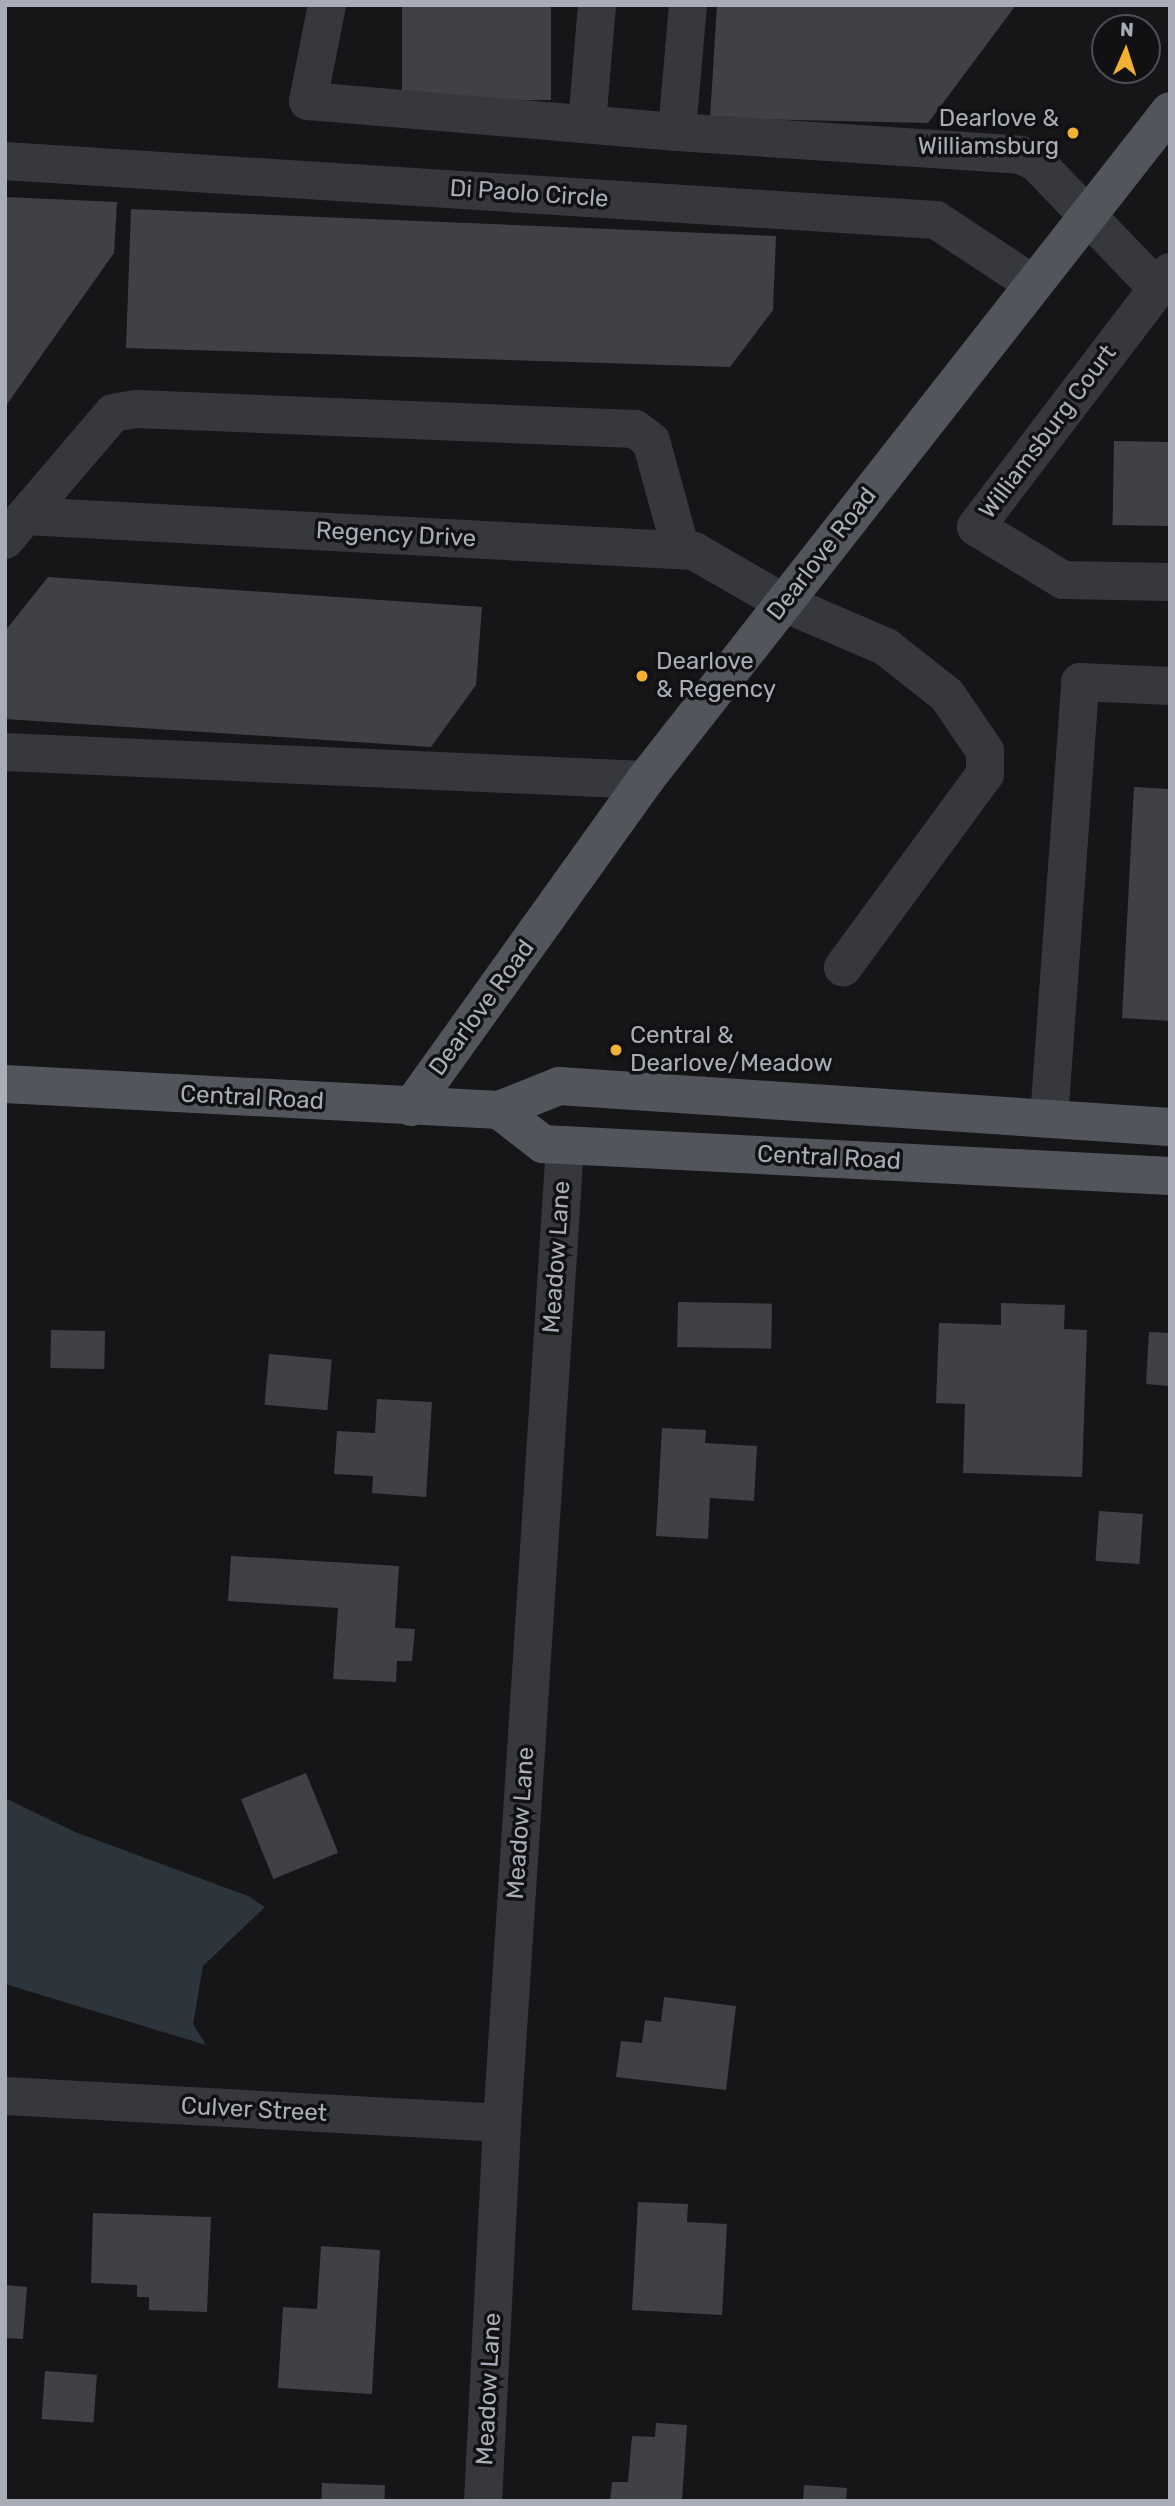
<!DOCTYPE html>
<style>
body{margin:0}
#map{position:relative;width:1175px;height:2506px;overflow:hidden;background:#161618;font-family:Rubik,sans-serif}
div>[style]{position:absolute}
[style*='--x']{left:calc(var(--x)*1px);top:calc(var(--y)*1px);width:calc(var(--w)*1px);rotate:calc(var(--a)*1deg)}
.water>*{inset:0;background:#2c353c}
.building>*{inset:0;background:#404145;transform-origin:0 0}
.minor>*{height:38px;margin:-19px;padding:0 19px;transform-origin:19px;border-radius:19px;background:#37383d}
.major>*{height:38px;margin:-19px;padding:0 19px;transform-origin:19px;border-radius:19px;background:#53555c}
.dots>*{width:19px;height:19px;translate:-50% -50%;box-sizing:border-box;border:4px solid #111113;border-radius:50%}
span{translate:-50% -50%;white-space:nowrap;text-align:center;line-height:1.15;-webkit-text-stroke:7px #111113;paint-order:stroke}
.poi-label{font-size:24px;color:#a8adb8}
.right{translate:-100% -50%;text-align:right}
.left{translate:0 -50%;text-align:left}
.street-label{font-size:24px;color:#a8adb8}
.frame{position:absolute;inset:0;border:7px solid #a8adb8;pointer-events:none}
.north{position:absolute;left:1091px;top:14px;width:70px;height:70px;box-sizing:border-box;background:#111113;border:2px solid #4d4f55;border-radius:50%;rotate:3deg;font-size:19px;font-weight:700;line-height:28px;text-align:center;color:#a8adb8}
.north::after{content:'';display:block;margin:auto;width:24px;height:32px;background:#f2b134;clip-path:polygon(50% 0,100% 100%,50% 72%,0 100%)}
</style>
<div id="map">
<div class="water">
<i style="clip-path:polygon(5px 1798px,75px 1832px,248px 1896px,265px 1907px,203px 1966px,193px 2024px,206px 2045px,5px 1984px)"></i>
</div>
<div class="building">
<i style="left:402px;top:5px;width:149px;height:95px"></i>
<i style="clip-path:polygon(717px 5px,1016px 5px,928px 123px,710px 118px)"></i>
<i style="clip-path:polygon(5px 197px,117px 202px,114px 253px,5px 407px)"></i>
<i style="clip-path:polygon(131px 209px,776px 236px,773px 310px,730px 367px,126px 348px)"></i>
<i style="left:1114px;top:441px;width:56px;height:84px;rotate:1deg"></i>
<i style="clip-path:polygon(48px 577px,482px 607px,476px 685px,431px 747px,5px 719px,5px 631px)"></i>
<i style="clip-path:polygon(1134px 787px,1170px 789px,1170px 1021px,1122px 1018px)"></i>
<i style="left:678px;top:1302px;width:94px;height:45px;rotate:1deg"></i>
<i style="clip-path:polygon(1001px 1303px,1065px 1305px,1064px 1329px,1087px 1330px,1082px 1477px,963px 1473px,965px 1404px,936px 1403px,939px 1323px,1001px 1325px)"></i>
<i style="left:51px;top:1330px;width:54px;height:38px;rotate:1deg"></i>
<i style="clip-path:polygon(1149px 1332px,1170px 1333px,1170px 1386px,1146px 1384px)"></i>
<i style="left:269px;top:1354px;width:63px;height:51px;rotate:5deg"></i>
<i style="clip-path:polygon(377px 1399px,432px 1402px,426px 1497px,372px 1493px,373px 1476px,334px 1474px,337px 1431px,375px 1433px)"></i>
<i style="clip-path:polygon(662px 1428px,706px 1430px,705px 1443px,757px 1446px,754px 1501px,710px 1498px,708px 1539px,656px 1536px)"></i>
<i style="left:1099px;top:1511px;width:44px;height:50px;rotate:4deg"></i>
<i style="clip-path:polygon(231px 1556px,399px 1566px,395px 1628px,415px 1629px,412px 1661px,397px 1661px,396px 1682px,333px 1679px,338px 1608px,228px 1601px)"></i>
<i style="left:306px;top:1773px;width:86px;height:70px;rotate:68deg"></i>
<i style="clip-path:polygon(664px 1997px,736px 2006px,726px 2090px,616px 2077px,621px 2041px,642px 2043px,645px 2020px,661px 2022px)"></i>
<i style="clip-path:polygon(638px 2202px,688px 2204px,687px 2222px,727px 2224px,722px 2315px,632px 2310px)"></i>
<i style="clip-path:polygon(93px 2213px,211px 2217px,207px 2312px,149px 2310px,149px 2297px,137px 2297px,137px 2285px,91px 2283px)"></i>
<i style="clip-path:polygon(321px 2246px,380px 2250px,372px 2394px,278px 2388px,283px 2307px,317px 2309px)"></i>
<i style="clip-path:polygon(5px 2285px,27px 2287px,23px 2339px,5px 2338px)"></i>
<i style="left:45px;top:2371px;width:52px;height:48px;rotate:4deg"></i>
<i style="clip-path:polygon(656px 2423px,687px 2425px,682px 2501px,610px 2501px,612px 2482px,628px 2482px,632px 2436px,655px 2437px)"></i>
<i style="left:322px;top:2483px;width:63px;height:18px;rotate:2deg"></i>
<i style="clip-path:polygon(804px 2485px,847px 2488px,846px 2501px,803px 2501px)"></i>
</div>
<div class="minor">
<i style="--x:327;--y:5;--w:98;--a:101.2"></i>
<i style="--x:308;--y:101;--w:370;--a:4.8"></i>
<i style="--x:688;--y:5;--w:127;--a:95"></i>
<i style="--x:677;--y:132;--w:344;--a:3.8"></i>
<i style="--x:1020;--y:155;--w:17;--a:24"></i>
<i style="--x:1036;--y:162;--w:175;--a:46.2"></i>
<i style="--x:587;--y:124;--w:119;--a:-85.2"></i>
<i style="--x:5;--y:161;--w:933;--a:3.63"></i>
<i style="--x:936;--y:220;--w:116;--a:33.4"></i>
<i style="--x:1170;--y:272;--w:320;--a:127.3"></i>
<i style="--x:976;--y:527;--w:102;--a:31.3"></i>
<i style="--x:1063;--y:580;--w:107;--a:1.1"></i>
<i style="--x:25;--y:516;--w:135;--a:-49.5"></i>
<i style="--x:113;--y:413;--w:23;--a:-10"></i>
<i style="--x:136;--y:409;--w:499;--a:2.3"></i>
<i style="--x:635;--y:429;--w:20;--a:37"></i>
<i style="--x:651;--y:441;--w:113;--a:74.6"></i>
<i style="--x:5;--y:540;--w:31;--a:-50"></i>
<i style="--x:25;--y:516;--w:670;--a:2.99"></i>
<i style="--x:694;--y:551;--w:104;--a:30"></i>
<i style="--x:784;--y:603;--w:111;--a:23.3"></i>
<i style="--x:886;--y:647;--w:78;--a:38.2"></i>
<i style="--x:947;--y:695;--w:68;--a:55.8"></i>
<i style="--x:985;--y:751;--w:23;--a:90"></i>
<i style="--x:985;--y:774;--w:240;--a:126.3"></i>
<i style="--x:5;--y:752;--w:641;--a:2.51"></i>
<i style="--x:1049;--y:1119;--w:438;--a:-85.9"></i>
<i style="--x:1080;--y:682;--w:90;--a:2.5"></i>
<i style="--x:5;--y:2096;--w:498;--a:3.1"></i>
<i style="--x:483;--y:2501;--w:378;--a:-87.1"></i>
<i style="--x:502;--y:2123;--w:980;--a:-86.31"></i>
</div>
<div class="major">
<i style="--x:5;--y:1084;--w:495;--a:3"></i>
<i style="--x:499;--y:1110;--w:65;--a:-21.8"></i>
<i style="--x:559;--y:1086;--w:612;--a:3.84"></i>
<i style="--x:411;--y:1107;--w:402;--a:-54.4"></i>
<i style="--x:645;--y:780;--w:850;--a:-51.88"></i>
<i style="--x:499;--y:1110;--w:56;--a:37.7"></i>
<i style="--x:543;--y:1144;--w:628;--a:2.92"></i>
</div>
<div class="dots">
<i style="left:1073px;top:133px;background:#f2b134"></i>
<i style="left:642px;top:676px;background:#f2b134"></i>
<i style="left:616px;top:1050px;background:#f2b134"></i>
</div>
<div class="poi-label">
<span class="right" style="left:1059px;top:133px">Dearlove &amp;<br>Williamsburg</span>
<span class="left" style="left:656px;top:676px">Dearlove<br>&amp; Regency</span>
<span class="left" style="left:630px;top:1050px">Central &amp;<br>Dearlove/Meadow</span>
</div>
<div class="street-label">
<span style="left:529px;top:194px;rotate:4deg">Di Paolo Circle</span>
<span style="left:1048px;top:432px;rotate:-53deg">Williamsburg Court</span>
<span style="left:396px;top:535px;rotate:3deg">Regency Drive</span>
<span style="left:822px;top:554px;rotate:-52deg">Dearlove Road</span>
<span style="left:482px;top:1008px;rotate:-54deg">Dearlove Road</span>
<span style="left:252px;top:1098px;rotate:3deg">Central Road</span>
<span style="left:829px;top:1158px;rotate:3deg">Central Road</span>
<span style="left:557px;top:1257px;rotate:-86deg">Meadow Lane</span>
<span style="left:521px;top:1823px;rotate:-86deg">Meadow Lane</span>
<span style="left:254px;top:2110px;rotate:3deg">Culver Street</span>
<span style="left:489px;top:2389px;rotate:-87deg">Meadow Lane</span>
</div>
<div class="frame"></div>
<div class="north">N</div>
</div>
